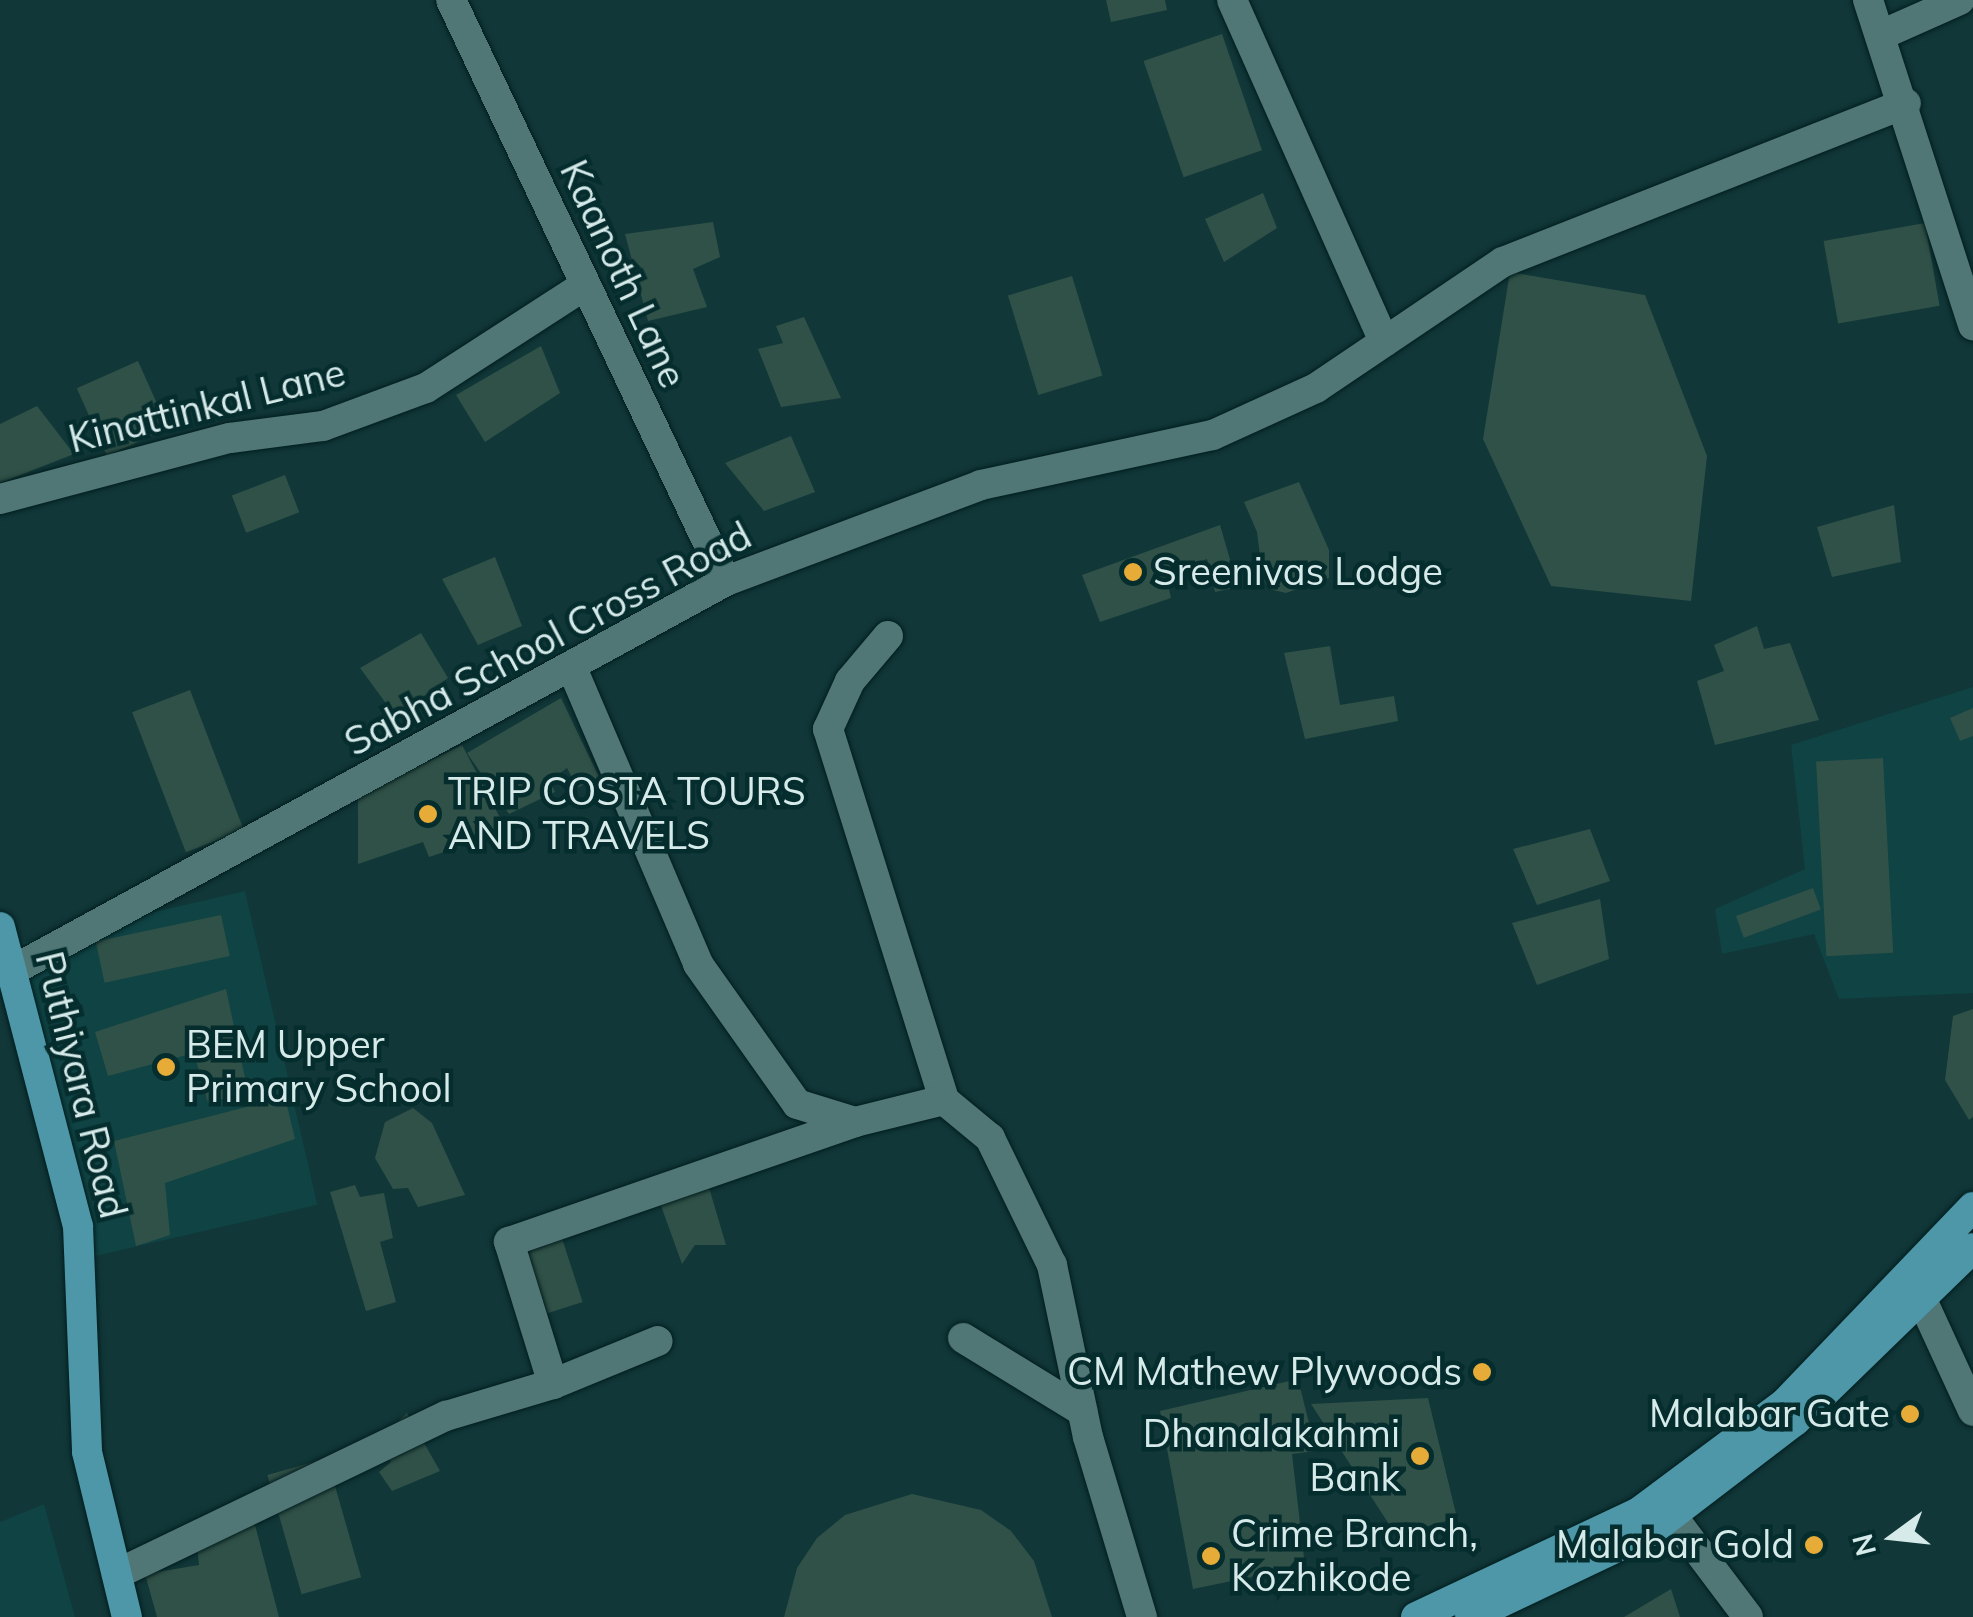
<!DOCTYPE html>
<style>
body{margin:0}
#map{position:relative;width:1973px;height:1617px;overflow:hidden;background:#113738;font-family:Mulish,sans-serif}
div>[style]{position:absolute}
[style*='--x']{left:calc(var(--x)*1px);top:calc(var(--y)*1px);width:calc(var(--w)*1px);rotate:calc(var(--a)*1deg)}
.built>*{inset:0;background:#0f4344;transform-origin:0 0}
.building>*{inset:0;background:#305147;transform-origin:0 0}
.roads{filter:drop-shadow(0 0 2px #021d1e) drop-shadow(0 0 2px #021d1e)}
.minor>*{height:30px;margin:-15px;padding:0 15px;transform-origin:15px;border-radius:15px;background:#507676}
.major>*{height:30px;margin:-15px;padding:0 15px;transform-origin:15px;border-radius:15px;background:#4d97a8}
.dots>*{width:28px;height:28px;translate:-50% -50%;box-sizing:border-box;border:5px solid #052d2e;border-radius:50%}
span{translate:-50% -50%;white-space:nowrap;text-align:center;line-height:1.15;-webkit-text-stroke:9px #052d2e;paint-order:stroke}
.street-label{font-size:38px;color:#d6eaea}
.poi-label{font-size:38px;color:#d6eaea}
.left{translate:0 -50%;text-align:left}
.right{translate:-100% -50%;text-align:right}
.north{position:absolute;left:1843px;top:1487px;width:100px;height:100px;-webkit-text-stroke:8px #052d2e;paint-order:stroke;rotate:255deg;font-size:28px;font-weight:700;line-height:40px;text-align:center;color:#d6eaea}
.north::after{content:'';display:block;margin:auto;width:35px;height:45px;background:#d6eaea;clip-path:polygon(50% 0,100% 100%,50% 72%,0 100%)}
</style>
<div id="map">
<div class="built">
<i style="clip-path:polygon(1973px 687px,1973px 993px,1839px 999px,1814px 934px,1722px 954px,1715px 909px,1805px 869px,1791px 745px)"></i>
<i style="left:245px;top:891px;width:322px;height:239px;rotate:77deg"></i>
<i style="clip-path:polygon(44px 1504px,75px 1617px,0 1617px,0 1522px)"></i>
</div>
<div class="building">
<i style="clip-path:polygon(1106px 0,1165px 0,1167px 10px,1111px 22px)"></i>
<i style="left:1222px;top:34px;width:123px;height:83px;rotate:71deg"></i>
<i style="clip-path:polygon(1263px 193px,1277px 228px,1224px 262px,1205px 219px)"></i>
<i style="clip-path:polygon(713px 222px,720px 257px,693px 269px,707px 307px,648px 321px,625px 234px)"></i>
<i style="left:1925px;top:223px;width:84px;height:103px;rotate:80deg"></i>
<i style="clip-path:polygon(1510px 272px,1645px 295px,1707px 456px,1691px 601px,1551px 586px,1483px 439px)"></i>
<i style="left:1072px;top:276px;width:104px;height:67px;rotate:73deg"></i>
<i style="clip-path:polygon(804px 317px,841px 398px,781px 407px,758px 349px,783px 343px,776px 326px)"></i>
<i style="clip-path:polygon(541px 346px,560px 393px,485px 442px,456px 395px)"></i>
<i style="left:138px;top:361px;width:74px;height:67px;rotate:66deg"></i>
<i style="clip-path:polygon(37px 406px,74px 454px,0 483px,0 424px)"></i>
<i style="clip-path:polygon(791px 436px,815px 492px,764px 511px,725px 463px)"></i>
<i style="left:285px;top:475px;width:40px;height:57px;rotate:69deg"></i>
<i style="clip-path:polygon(1299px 482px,1329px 550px,1329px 578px,1286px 593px,1269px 589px,1263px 579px,1257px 532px,1244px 502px)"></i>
<i style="clip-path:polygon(1894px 505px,1901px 562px,1832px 577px,1817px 527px)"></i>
<i style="clip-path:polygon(1220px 525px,1238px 587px,1215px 592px,1207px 559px,1166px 575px,1171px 598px,1100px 622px,1082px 575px)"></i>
<i style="clip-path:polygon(495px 557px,522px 626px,478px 645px,442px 579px)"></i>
<i style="clip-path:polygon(1757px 626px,1764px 649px,1790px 643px,1819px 720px,1715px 745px,1697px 681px,1724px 671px,1714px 645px)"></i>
<i style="clip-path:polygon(421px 633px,448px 678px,396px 717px,360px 668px)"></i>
<i style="clip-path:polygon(1330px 646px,1340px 705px,1394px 696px,1398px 721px,1305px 739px,1284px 653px)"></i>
<i style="left:190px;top:690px;width:150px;height:62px;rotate:69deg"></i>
<i style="clip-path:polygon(561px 698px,599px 777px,577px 788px,567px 768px,550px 780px,555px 792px,509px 814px,467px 753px)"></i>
<i style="clip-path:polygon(1973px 708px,1973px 736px,1960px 741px,1950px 718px)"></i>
<i style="clip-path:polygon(462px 745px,507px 831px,429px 857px,423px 842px,358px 864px,358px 796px)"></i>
<i style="left:1883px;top:758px;width:195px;height:67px;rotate:87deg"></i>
<i style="clip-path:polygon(1590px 829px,1610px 881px,1537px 905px,1513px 849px)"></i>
<i style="left:1813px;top:888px;width:23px;height:82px;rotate:70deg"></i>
<i style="clip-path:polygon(1600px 899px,1609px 959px,1537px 985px,1512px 923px)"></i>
<i style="left:221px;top:915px;width:42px;height:128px;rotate:78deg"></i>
<i style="clip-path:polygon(226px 989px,248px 1092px,208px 1103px,194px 1053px,108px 1076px,95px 1032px)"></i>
<i style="clip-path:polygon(1973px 1009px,1973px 1117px,1969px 1120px,1945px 1080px,1953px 1016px)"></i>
<i style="clip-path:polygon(285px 1097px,295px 1139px,165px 1183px,170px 1235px,136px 1246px,114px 1141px)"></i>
<i style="clip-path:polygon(413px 1108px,432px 1123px,465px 1195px,418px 1207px,408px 1188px,393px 1189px,375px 1158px,385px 1122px)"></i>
<i style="clip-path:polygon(705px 1174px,726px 1245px,695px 1245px,682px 1264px,660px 1203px)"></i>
<i style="clip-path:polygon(355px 1185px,360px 1197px,384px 1193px,393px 1238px,380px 1242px,396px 1302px,366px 1311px,330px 1192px)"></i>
<i style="left:557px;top:1223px;width:83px;height:37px;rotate:72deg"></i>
<i style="clip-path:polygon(1298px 1379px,1316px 1451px,1292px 1454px,1305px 1566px,1193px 1589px,1160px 1411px)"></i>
<i style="clip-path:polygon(1428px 1398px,1457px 1518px,1396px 1535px,1311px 1404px)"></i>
<i style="clip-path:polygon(407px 1413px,440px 1471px,392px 1491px,379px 1472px,391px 1462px,378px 1439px)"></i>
<i style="left:327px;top:1458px;width:124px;height:62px;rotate:74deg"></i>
<i style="clip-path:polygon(912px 1494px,981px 1510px,1011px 1531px,1034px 1561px,1052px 1617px,784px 1617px,797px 1568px,817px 1538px,845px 1515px)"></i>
<i style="clip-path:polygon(254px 1521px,279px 1617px,157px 1617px,145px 1574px,199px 1565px,196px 1533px)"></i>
<i style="clip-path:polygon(1671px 1589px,1680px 1617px,1624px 1617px)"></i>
</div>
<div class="roads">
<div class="minor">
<i style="--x:451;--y:0;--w:643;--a:64.67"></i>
<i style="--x:1232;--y:0;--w:374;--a:66"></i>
<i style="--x:1868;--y:0;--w:342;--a:72.1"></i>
<i style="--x:1881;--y:35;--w:86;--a:-23.9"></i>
<i style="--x:0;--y:499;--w:238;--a:-14.9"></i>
<i style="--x:230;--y:438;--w:94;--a:-7.4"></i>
<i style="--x:323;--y:426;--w:110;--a:-20.3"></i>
<i style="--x:426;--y:388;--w:186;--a:-32.9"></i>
<i style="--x:888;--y:636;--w:59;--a:130.2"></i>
<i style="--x:850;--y:681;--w:53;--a:114.6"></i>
<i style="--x:828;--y:729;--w:389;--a:72.6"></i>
<i style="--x:572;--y:668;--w:322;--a:66.9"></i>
<i style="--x:698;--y:964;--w:171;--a:54.7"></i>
<i style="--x:797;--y:1104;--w:61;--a:17.2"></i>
<i style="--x:855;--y:1122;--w:92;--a:-13.9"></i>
<i style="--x:944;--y:1100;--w:60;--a:39.6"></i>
<i style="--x:990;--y:1138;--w:141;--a:64"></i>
<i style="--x:1052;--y:1265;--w:176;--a:78.2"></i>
<i style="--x:1088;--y:1437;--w:188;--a:73.3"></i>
<i style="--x:15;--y:969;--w:810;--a:-28.62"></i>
<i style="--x:726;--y:581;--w:272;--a:-20.6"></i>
<i style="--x:981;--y:485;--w:237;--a:-12.2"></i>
<i style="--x:1213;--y:435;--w:113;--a:-24.5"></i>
<i style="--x:1316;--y:388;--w:225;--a:-34"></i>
<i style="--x:1503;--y:262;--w:433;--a:-21.5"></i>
<i style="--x:1922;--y:1300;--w:122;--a:65.3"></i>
<i style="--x:963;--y:1338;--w:140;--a:31.5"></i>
<i style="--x:553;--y:1384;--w:149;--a:-107.2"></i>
<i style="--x:509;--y:1242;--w:366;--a:-19.1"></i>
<i style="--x:1672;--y:1516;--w:126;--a:53"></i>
<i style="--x:117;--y:1574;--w:365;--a:-25.7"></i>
<i style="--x:446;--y:1416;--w:112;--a:-16.7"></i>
<i style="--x:553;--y:1384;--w:113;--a:-22.3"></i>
</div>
<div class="major">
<i style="--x:0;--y:927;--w:309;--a:75.4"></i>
<i style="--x:78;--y:1226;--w:226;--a:87.7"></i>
<i style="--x:87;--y:1452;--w:170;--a:76.4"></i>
<i style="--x:1416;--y:1617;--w:246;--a:-25.2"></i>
<i style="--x:1639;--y:1512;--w:181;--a:-36.7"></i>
<i style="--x:1784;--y:1404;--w:273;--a:-46.2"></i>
<i style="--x:1470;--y:1617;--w:200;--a:-25.4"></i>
<i style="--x:1651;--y:1531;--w:181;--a:-37.4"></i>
<i style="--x:1795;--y:1421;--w:248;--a:-44.2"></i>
</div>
</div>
<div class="dots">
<i style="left:1133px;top:572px;background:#e7ac37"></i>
<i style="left:428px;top:814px;background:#e7ac37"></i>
<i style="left:166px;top:1067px;background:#e7ac37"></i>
<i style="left:1482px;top:1372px;background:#e7ac37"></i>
<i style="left:1910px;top:1414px;background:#e7ac37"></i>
<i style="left:1420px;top:1456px;background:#e7ac37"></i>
<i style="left:1814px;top:1545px;background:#e7ac37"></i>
<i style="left:1211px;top:1556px;background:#e7ac37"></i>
</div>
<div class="street-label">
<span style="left:623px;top:274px;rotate:65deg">Kaanoth Lane</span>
<span style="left:207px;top:406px;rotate:-14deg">Kinattinkal Lane</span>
<span style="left:548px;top:639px;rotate:-28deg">Sabha School Cross Road</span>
<span style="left:81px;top:1085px;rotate:76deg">Puthiyara Road</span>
</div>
<div class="poi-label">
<span class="left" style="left:1153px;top:572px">Sreenivas Lodge</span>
<span class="left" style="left:448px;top:814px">TRIP COSTA TOURS<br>AND TRAVELS</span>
<span class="left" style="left:186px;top:1067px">BEM Upper<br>Primary School</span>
<span class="right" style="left:1462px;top:1372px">CM Mathew Plywoods</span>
<span class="right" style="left:1890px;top:1414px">Malabar Gate</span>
<span class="right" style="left:1400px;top:1456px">Dhanalakahmi<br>Bank</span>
<span class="left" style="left:1231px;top:1556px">Crime Branch,<br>Kozhikode</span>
<span class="right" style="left:1794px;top:1545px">Malabar Gold</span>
</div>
<div class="north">N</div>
</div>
